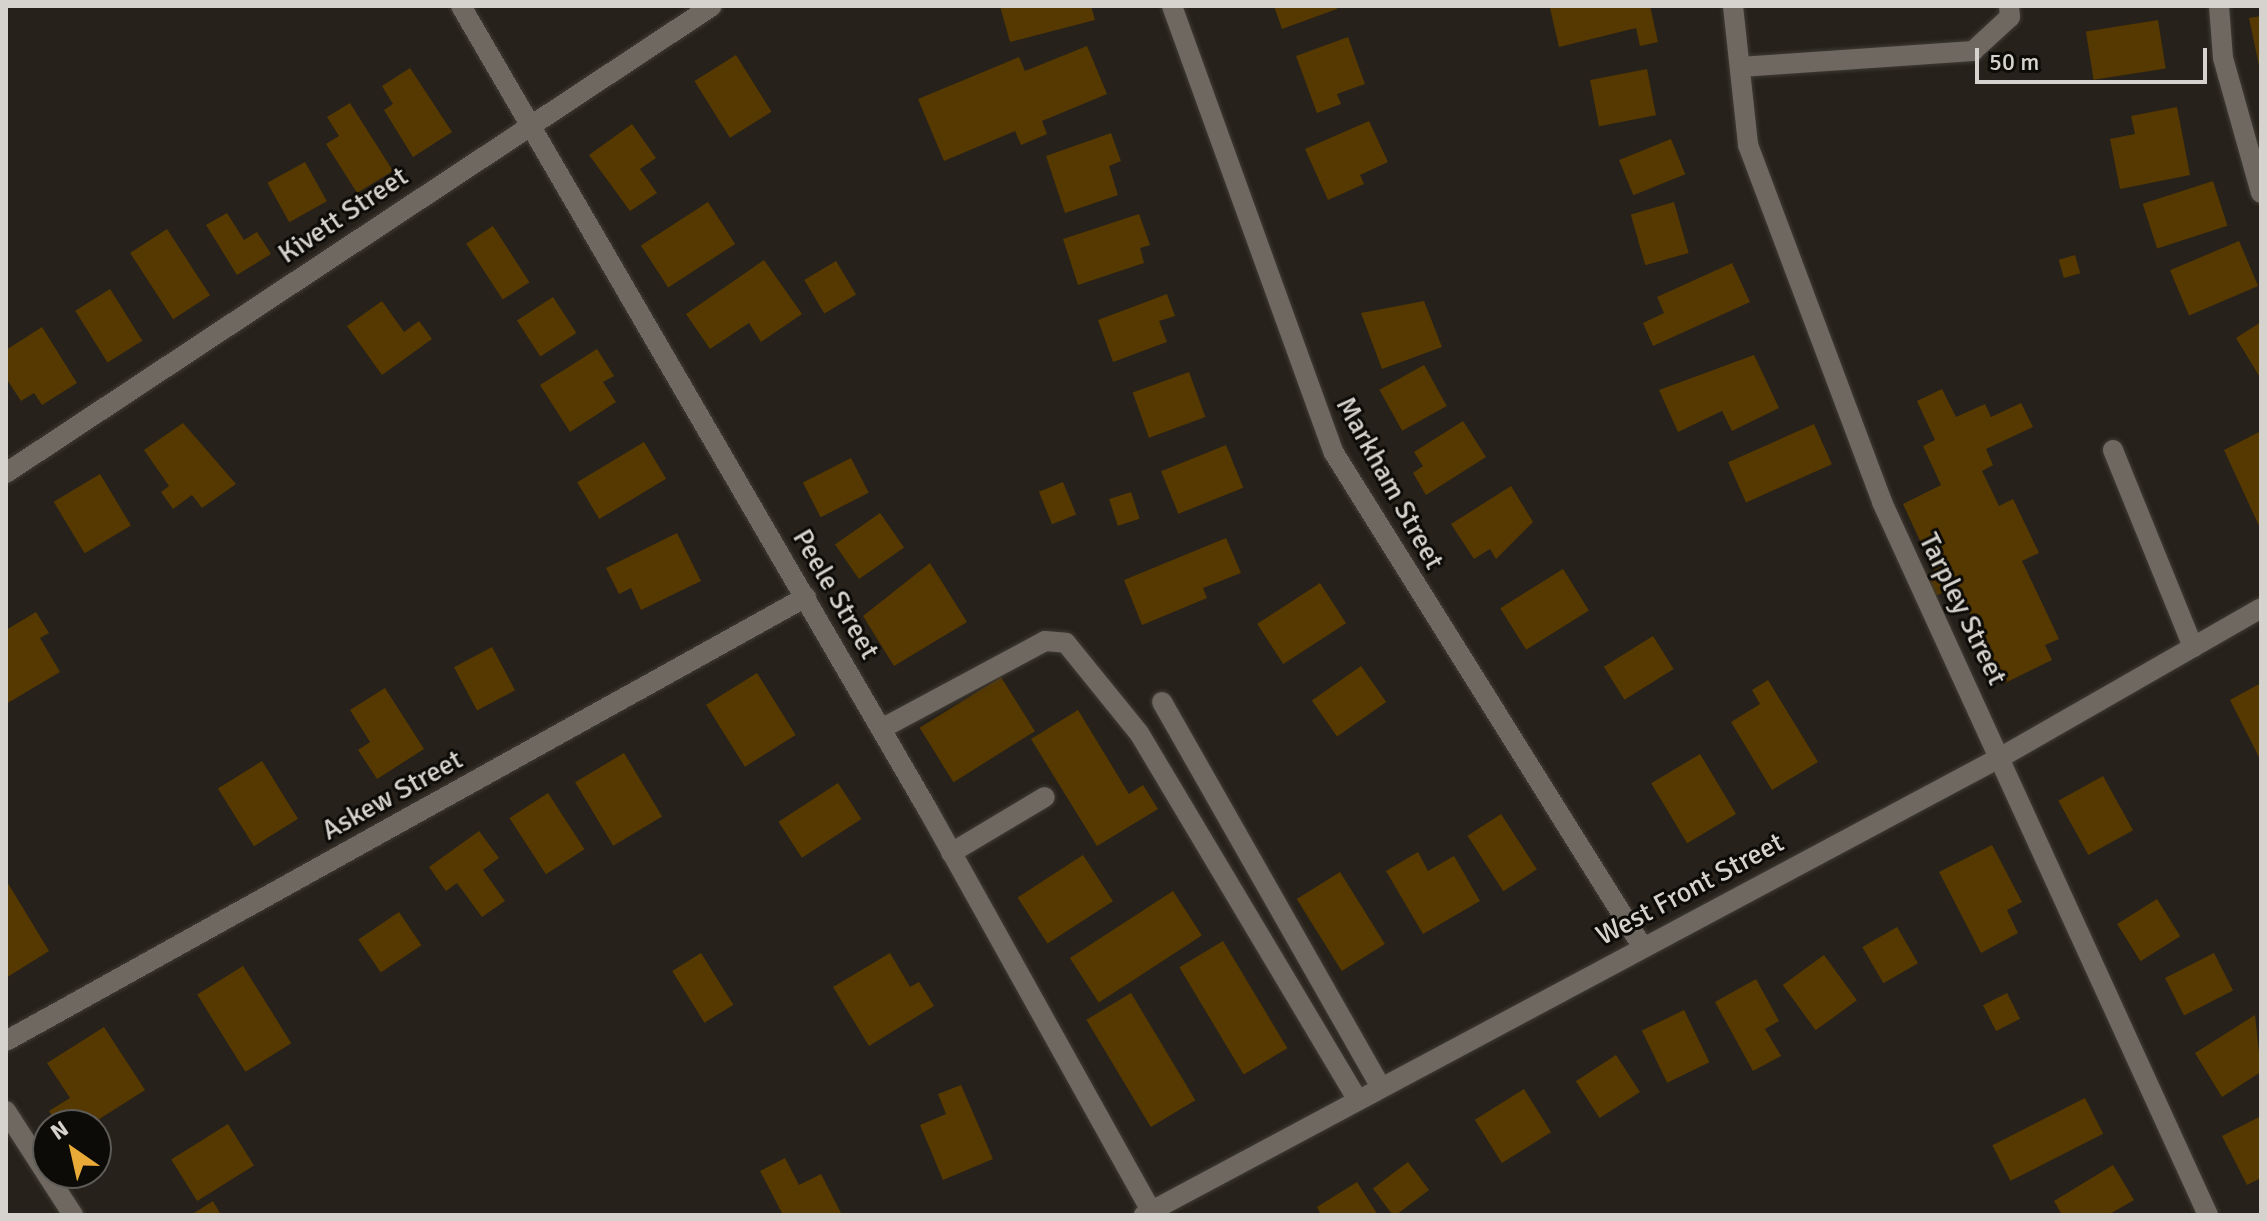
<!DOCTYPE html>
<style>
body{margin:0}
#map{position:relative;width:2267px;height:1221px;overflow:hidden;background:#26211a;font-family:Signika,sans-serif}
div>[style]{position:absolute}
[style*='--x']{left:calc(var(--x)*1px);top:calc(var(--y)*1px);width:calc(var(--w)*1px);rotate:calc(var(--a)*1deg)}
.building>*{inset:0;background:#563900;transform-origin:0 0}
.roads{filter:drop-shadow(0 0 2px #3f3b35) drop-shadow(0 0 2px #3f3b35)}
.minor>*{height:20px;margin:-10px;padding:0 10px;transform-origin:10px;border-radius:10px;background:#6e6860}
span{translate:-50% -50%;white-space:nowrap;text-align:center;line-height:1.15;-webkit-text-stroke:6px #0d0b08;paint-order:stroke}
.street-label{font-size:28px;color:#d6d3ce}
.frame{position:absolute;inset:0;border:8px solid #d6d3ce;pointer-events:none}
.north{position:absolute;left:32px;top:1109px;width:80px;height:80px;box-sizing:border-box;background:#0d0b08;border:2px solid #5d5b57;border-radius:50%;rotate:326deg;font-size:22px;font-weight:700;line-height:32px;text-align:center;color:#d6d3ce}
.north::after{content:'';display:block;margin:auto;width:28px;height:36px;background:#eaaa38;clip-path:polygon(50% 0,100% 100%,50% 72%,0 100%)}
.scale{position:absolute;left:1975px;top:48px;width:232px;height:36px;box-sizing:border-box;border:4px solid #d6d3ce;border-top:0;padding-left:10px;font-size:24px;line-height:28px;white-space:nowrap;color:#d6d3ce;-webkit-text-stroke:6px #0d0b08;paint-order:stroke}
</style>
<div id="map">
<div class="building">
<i style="clip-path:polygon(1000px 6px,1091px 6px,1095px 20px,1010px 42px)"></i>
<i style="clip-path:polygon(1274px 6px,1336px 6px,1337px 9px,1282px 29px)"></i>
<i style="clip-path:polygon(1650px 6px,1658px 42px,1640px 46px,1636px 28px,1559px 47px,1550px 8px)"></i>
<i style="clip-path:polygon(2261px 16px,2261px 69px,2260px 70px,2249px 18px)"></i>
<i style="left:2158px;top:20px;width:49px;height:73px;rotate:81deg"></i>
<i style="clip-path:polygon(1348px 37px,1365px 84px,1337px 94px,1341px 104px,1317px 113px,1296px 56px)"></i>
<i style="clip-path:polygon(1087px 46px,1107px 94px,1042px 121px,1047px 134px,1021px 145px,1015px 131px,944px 161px,918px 99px,1019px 57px,1025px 71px)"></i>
<i style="left:736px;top:55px;width:67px;height:49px;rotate:58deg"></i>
<i style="clip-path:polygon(410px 68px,452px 132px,413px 157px,384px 110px,393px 104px,382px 86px)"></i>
<i style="left:1647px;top:69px;width:47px;height:58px;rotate:79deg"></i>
<i style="clip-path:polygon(350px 103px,393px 171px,357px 193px,326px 144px,339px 136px,327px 117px)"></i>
<i style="clip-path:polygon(2177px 107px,2190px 175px,2120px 189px,2110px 139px,2135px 134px,2131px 116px)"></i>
<i style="clip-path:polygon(1369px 121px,1388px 162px,1360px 175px,1364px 184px,1328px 200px,1305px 149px)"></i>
<i style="clip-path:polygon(632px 124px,656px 158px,640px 169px,657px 193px,630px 211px,589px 155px)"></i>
<i style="clip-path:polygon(1111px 133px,1121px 161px,1109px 166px,1118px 195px,1065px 213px,1046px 156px)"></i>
<i style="left:1671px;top:139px;width:38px;height:56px;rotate:68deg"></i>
<i style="left:305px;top:162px;width:45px;height:43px;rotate:61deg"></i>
<i style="left:2213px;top:181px;width:47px;height:74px;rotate:72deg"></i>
<i style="left:708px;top:202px;width:50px;height:80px;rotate:57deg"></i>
<i style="left:1674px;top:202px;width:53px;height:45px;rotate:74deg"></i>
<i style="clip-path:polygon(227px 213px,244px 240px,257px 232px,271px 254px,237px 275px,206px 225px)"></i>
<i style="clip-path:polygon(1139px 214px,1150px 245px,1140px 248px,1144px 263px,1078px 285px,1063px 239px)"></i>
<i style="left:493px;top:226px;width:67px;height:32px;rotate:57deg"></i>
<i style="left:167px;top:229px;width:79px;height:44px;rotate:57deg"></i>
<i style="left:2239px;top:241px;width:49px;height:75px;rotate:67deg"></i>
<i style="left:2075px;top:255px;width:19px;height:17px;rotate:74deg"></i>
<i style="clip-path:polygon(764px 260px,802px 314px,761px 342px,749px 323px,710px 349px,686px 314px)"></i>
<i style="left:836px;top:261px;width:39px;height:37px;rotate:59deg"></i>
<i style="clip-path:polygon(1732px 263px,1750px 302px,1653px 346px,1643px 323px,1664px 313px,1657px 297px)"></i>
<i style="left:110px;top:289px;width:61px;height:41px;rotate:58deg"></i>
<i style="clip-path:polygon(1167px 294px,1175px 316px,1159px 321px,1167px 342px,1113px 362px,1098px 320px)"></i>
<i style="left:553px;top:297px;width:43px;height:43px;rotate:57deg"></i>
<i style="clip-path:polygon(382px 301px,404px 332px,419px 321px,432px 339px,382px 375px,347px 326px)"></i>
<i style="clip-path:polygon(1424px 301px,1442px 347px,1382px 369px,1361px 313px)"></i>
<i style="clip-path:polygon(2261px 322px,2261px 379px,2236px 338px)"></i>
<i style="clip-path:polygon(42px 327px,77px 383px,42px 405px,34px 393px,21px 401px,6px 378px,6px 350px)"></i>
<i style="clip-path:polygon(597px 349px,614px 376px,603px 382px,616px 402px,570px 432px,540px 385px)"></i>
<i style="clip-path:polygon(1754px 355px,1779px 408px,1732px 431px,1722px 411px,1678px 432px,1659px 390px)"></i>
<i style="left:1424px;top:365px;width:47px;height:51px;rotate:61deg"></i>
<i style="left:1189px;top:372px;width:48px;height:60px;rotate:70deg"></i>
<i style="clip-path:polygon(1942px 389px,1956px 417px,1985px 404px,1991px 417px,2021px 403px,2033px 427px,1986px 449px,1993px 465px,1982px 471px,1999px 506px,2013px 499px,2039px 553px,2022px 561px,2059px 639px,2045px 645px,2052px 660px,2003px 684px,1957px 586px,1931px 598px,1921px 577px,1934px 571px,1903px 504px,1941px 485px,1923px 446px,1935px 440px,1917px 401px)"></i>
<i style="clip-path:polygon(1463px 421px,1486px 457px,1426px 495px,1413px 473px,1423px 466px,1414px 452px)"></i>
<i style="clip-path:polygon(183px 423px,236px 484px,202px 508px,192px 495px,173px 509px,161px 492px,169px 486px,144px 450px)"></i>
<i style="left:1814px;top:424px;width:44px;height:94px;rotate:66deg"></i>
<i style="clip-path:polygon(2261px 431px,2261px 530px,2224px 450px)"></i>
<i style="left:644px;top:442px;width:43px;height:78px;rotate:59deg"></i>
<i style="left:1226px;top:445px;width:46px;height:70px;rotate:68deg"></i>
<i style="left:851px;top:458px;width:39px;height:54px;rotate:63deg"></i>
<i style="left:100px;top:474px;width:60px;height:54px;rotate:59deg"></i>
<i style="left:1063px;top:482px;width:35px;height:26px;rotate:68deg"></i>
<i style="clip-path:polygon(1511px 486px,1533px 522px,1496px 559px,1490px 549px,1474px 559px,1451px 524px)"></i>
<i style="left:1131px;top:492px;width:28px;height:23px;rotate:72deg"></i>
<i style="left:880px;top:513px;width:42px;height:55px;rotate:55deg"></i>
<i style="clip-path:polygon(677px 533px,701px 581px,641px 610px,631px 588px,619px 594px,606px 568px)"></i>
<i style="clip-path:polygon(1226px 538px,1241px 573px,1203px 588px,1207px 598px,1142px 625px,1124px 580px)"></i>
<i style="clip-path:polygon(930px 563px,967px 622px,894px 666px,863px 616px)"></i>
<i style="left:1563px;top:569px;width:49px;height:74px;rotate:58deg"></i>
<i style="left:1320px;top:583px;width:48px;height:75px;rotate:57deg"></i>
<i style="clip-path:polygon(36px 612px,49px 633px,40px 638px,60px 672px,6px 704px,6px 630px)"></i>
<i style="left:1653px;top:636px;width:39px;height:58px;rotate:58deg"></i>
<i style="left:492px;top:647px;width:49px;height:43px;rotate:62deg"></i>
<i style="left:1361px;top:666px;width:44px;height:60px;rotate:55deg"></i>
<i style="left:757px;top:673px;width:73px;height:60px;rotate:58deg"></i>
<i style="left:1001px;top:677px;width:64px;height:96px;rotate:58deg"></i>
<i style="clip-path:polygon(1768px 680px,1818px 762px,1772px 790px,1731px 722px,1760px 704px,1752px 690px)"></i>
<i style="clip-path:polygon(2261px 683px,2261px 761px,2230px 700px)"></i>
<i style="clip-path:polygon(385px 688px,424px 749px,377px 779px,358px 750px,370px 742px,350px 710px)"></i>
<i style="clip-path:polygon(1078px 710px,1129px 794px,1143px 785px,1158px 809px,1097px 846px,1031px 739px)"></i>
<i style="left:624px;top:753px;width:74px;height:57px;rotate:59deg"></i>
<i style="left:1700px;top:754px;width:70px;height:57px;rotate:59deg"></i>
<i style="left:262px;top:761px;width:68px;height:52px;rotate:58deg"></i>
<i style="left:2103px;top:776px;width:62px;height:51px;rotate:61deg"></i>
<i style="left:838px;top:783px;width:43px;height:71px;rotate:57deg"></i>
<i style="left:548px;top:793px;width:67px;height:46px;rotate:57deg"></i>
<i style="left:1501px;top:814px;width:66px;height:40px;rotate:57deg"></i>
<i style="clip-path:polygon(479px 831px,499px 858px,483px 870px,505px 901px,482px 917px,457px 883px,446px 891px,429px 867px)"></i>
<i style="clip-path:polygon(1992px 845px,2022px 902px,2007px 910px,2018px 933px,1981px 953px,1939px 872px)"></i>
<i style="clip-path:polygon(1418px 852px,1428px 871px,1454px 856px,1480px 901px,1423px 934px,1386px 871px)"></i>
<i style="left:1083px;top:855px;width:55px;height:78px;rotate:57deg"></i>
<i style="left:1340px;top:872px;width:85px;height:51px;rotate:58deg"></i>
<i style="clip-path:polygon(6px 880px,49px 951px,6px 978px)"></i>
<i style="left:1173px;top:891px;width:53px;height:123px;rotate:57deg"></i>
<i style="left:2157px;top:899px;width:44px;height:47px;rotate:58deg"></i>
<i style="left:399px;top:912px;width:40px;height:49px;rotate:56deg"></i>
<i style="left:1897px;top:927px;width:42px;height:40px;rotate:60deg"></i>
<i style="left:1223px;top:941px;width:125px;height:51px;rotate:59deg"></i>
<i style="left:701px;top:953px;width:61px;height:34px;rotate:58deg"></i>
<i style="clip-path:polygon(890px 953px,910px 987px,919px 982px,934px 1006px,869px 1046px,833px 987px)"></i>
<i style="left:2214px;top:953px;width:42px;height:55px;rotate:63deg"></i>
<i style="left:1824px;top:955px;width:56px;height:51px;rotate:54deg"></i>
<i style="left:243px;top:966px;width:91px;height:54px;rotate:58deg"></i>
<i style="clip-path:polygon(1756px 979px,1779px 1021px,1765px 1029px,1781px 1056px,1753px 1071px,1715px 1002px)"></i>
<i style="left:1131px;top:993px;width:125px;height:52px;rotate:59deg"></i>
<i style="left:2007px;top:993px;width:29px;height:27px;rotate:63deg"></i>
<i style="left:1684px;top:1010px;width:58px;height:47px;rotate:64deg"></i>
<i style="clip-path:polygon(2255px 1015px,2261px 1072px,2222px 1097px,2195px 1053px)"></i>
<i style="clip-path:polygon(104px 1027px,145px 1090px,90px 1125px,58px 1125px,49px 1111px,70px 1098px,47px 1063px)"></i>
<i style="left:1616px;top:1055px;width:44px;height:48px;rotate:57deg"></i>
<i style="clip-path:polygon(961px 1085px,993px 1159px,943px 1180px,920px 1125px,946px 1114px,938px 1094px)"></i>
<i style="left:1524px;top:1089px;width:51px;height:58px;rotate:58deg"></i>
<i style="left:2085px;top:1098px;width:40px;height:104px;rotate:63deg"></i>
<i style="clip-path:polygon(2261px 1116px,2261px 1178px,2247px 1185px,2222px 1136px)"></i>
<i style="left:228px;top:1124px;width:49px;height:67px;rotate:58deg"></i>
<i style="clip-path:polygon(785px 1158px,799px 1185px,821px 1174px,842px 1215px,783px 1215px,760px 1171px)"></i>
<i style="left:1408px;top:1162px;width:35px;height:44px;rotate:53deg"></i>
<i style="clip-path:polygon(2113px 1165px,2134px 1200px,2108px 1215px,2062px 1215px,2054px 1201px)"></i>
<i style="clip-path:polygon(1357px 1182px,1378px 1215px,1321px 1215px,1317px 1207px)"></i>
<i style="clip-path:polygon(213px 1201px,221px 1215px,191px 1215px)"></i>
</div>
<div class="roads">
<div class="minor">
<i style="--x:461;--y:6;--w:930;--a:59.85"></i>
<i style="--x:928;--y:810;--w:463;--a:60.9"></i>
<i style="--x:1172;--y:6;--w:475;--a:70.1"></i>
<i style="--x:1334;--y:453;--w:581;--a:58.01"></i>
<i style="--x:1733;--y:6;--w:140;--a:83.8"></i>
<i style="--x:1748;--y:145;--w:381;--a:69.4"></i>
<i style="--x:1882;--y:502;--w:784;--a:65.43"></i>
<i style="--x:2219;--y:6;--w:52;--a:85.6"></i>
<i style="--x:2223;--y:58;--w:140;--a:74.3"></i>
<i style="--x:1740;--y:67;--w:234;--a:-3.9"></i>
<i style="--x:1973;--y:51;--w:50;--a:-42.6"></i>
<i style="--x:2010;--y:17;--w:11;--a:-95"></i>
<i style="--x:2113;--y:450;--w:213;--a:67.9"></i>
<i style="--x:6;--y:473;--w:846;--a:-33.48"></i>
<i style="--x:1162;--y:702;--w:443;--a:60.4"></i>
<i style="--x:881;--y:729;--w:186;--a:-28.2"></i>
<i style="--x:1045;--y:641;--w:21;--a:5"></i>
<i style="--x:1066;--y:643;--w:116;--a:51"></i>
<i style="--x:1139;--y:733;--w:427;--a:59.2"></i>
<i style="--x:951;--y:853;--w:109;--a:-30.8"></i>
<i style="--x:6;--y:1041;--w:915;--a:-29.03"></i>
<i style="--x:6;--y:1111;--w:124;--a:57.2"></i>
<i style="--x:1144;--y:1215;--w:974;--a:-28.12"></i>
<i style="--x:2003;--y:756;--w:297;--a:-29.8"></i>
</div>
</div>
<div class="street-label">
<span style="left:343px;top:215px;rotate:-34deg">Kivett Street</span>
<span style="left:1390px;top:483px;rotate:61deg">Markham Street</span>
<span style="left:836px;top:594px;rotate:60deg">Peele Street</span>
<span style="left:1963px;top:609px;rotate:64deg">Tarpley Street</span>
<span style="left:392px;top:795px;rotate:-29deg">Askew Street</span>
<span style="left:1690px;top:889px;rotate:-28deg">West Front Street</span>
</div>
<div class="frame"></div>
<div class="north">N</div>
<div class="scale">50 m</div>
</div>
